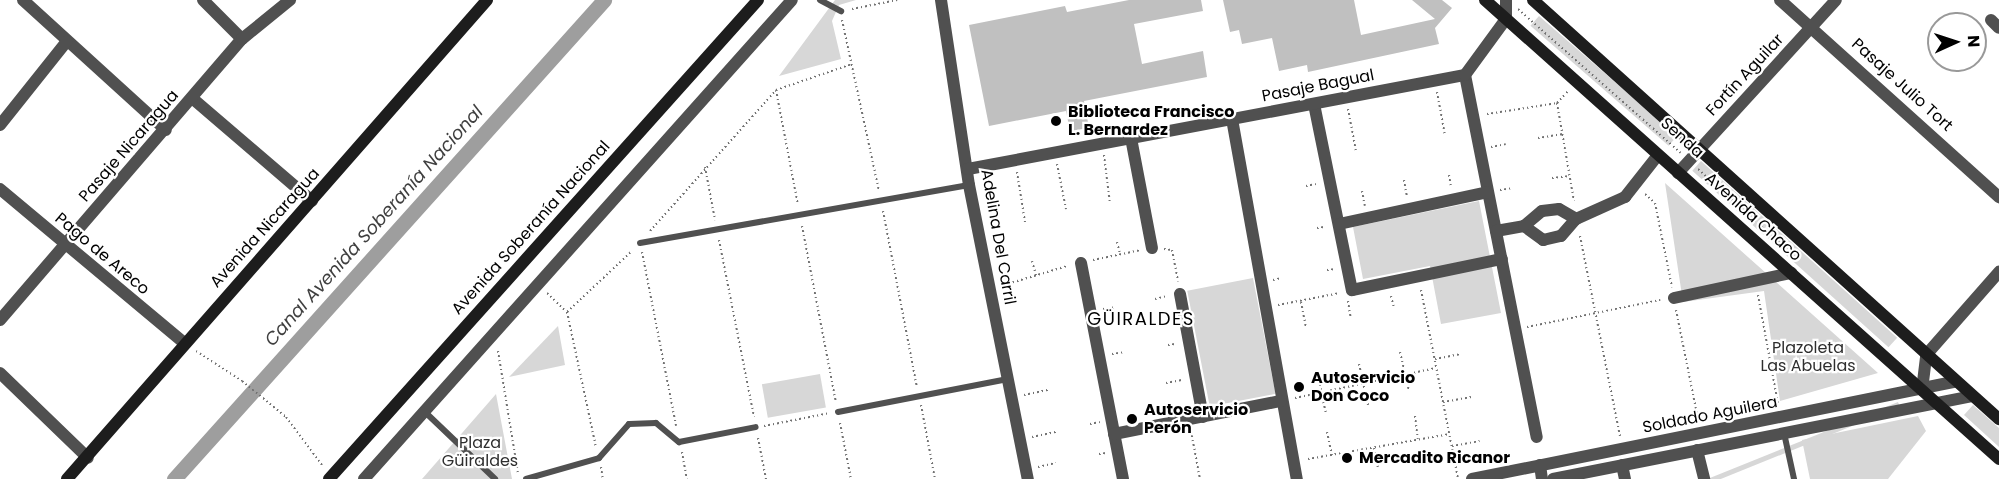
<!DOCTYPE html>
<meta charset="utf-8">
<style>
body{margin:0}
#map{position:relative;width:1999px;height:479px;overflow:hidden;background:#fff;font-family:Poppins,sans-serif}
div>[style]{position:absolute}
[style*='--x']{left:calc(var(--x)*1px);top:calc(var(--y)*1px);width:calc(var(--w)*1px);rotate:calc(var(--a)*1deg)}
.green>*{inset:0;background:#d7d7d7;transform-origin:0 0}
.canal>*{height:15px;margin:-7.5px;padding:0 7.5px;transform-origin:7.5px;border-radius:7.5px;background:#9e9e9e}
.building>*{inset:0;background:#c0c0c0}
.path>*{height:2px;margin-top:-1px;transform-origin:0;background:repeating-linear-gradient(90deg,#727272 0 1.5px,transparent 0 4.5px)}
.service>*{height:6px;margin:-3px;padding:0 3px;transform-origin:3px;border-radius:3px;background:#505050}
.minor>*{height:12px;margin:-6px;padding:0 6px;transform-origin:6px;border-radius:6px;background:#505050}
.tertiary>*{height:12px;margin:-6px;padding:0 6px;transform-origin:6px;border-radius:6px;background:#505050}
.secondary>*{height:12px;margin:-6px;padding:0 6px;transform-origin:6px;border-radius:6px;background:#1d1d1d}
.dots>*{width:16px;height:16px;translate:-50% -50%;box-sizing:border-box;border:3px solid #fff;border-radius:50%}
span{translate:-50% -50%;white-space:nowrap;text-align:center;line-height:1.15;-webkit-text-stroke:4.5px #fff;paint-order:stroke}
.street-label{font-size:16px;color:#000}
.poi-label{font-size:16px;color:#000;font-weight:700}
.left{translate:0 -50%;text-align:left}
.park-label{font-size:16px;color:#2e2e2e}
.water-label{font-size:18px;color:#3f3f3f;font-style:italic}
.neighbourhood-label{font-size:18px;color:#000;letter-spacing:1.5px}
.north{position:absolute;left:1927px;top:12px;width:60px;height:60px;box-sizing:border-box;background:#fff;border:2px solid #999;border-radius:50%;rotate:87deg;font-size:16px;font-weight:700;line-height:24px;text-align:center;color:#000}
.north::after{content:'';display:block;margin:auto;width:21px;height:27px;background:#000;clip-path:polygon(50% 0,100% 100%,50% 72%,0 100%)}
</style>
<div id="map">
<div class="green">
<i style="clip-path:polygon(835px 0,856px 0,839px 5px,832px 21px,841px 59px,779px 76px)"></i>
<i style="left:1539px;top:16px;width:183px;height:13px;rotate:41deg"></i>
<i style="left:1701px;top:161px;width:264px;height:13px;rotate:42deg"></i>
<i style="clip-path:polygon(1665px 183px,1878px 373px,1780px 401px,1764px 291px,1683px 302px)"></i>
<i style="clip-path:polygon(1479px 201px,1501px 313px,1441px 324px,1430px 266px,1363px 279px,1353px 227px)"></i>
<i style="left:1253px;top:278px;width:118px;height:67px;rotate:79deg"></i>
<i style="clip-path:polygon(558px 326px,565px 365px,509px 377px)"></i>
<i style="left:820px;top:374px;width:34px;height:59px;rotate:80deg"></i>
<i style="clip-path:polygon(496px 394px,512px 479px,422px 479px)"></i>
<i style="left:1898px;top:402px;width:5px;height:353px;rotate:68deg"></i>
<i style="clip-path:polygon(1973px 405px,1999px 428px,1999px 447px,1964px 415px)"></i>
<i style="clip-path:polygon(1918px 416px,1926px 431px,1888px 479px,1810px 479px,1802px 440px)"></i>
</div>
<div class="canal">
<i style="--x:174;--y:479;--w:644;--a:-48.09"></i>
</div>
<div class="building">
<i style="clip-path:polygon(1129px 0,1201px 0,1203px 11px,1134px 24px,1142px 64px,1203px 51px,1207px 77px,1084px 101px,1089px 128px,1070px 131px,1066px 111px,989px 126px,969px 25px,1065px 6px,1067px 12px)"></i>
<i style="clip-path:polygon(1223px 0,1354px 0,1361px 35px,1435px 19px,1412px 0,1442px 0,1452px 8px,1435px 28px,1439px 44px,1308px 72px,1307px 65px,1279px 71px,1272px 38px,1242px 44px,1239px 30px,1230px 32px)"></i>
</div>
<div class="path">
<i style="--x:852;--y:9;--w:46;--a:-11.3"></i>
<i style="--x:1518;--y:9;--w:217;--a:41.5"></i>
<i style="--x:842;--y:20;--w:175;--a:77.8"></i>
<i style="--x:776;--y:90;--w:117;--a:79.2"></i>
<i style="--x:1437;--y:92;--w:44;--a:79.5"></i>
<i style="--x:1557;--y:103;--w:16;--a:-47"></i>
<i style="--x:1348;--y:109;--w:43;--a:79.2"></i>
<i style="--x:1487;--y:114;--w:71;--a:-8.9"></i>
<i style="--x:1557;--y:103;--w:99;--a:80.2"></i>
<i style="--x:1538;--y:138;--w:25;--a:-9"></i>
<i style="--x:1491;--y:147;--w:15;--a:-11"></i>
<i style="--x:1104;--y:155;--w:49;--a:83"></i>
<i style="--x:1057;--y:164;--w:46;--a:78.7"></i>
<i style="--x:705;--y:167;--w:54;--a:79.3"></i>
<i style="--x:1698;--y:169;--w:118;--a:42.2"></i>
<i style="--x:1017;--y:172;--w:51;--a:80.9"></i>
<i style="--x:1449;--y:175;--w:11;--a:80"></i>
<i style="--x:1552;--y:178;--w:18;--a:-6"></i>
<i style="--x:1404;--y:180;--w:17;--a:80"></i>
<i style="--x:1306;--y:186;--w:10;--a:-11"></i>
<i style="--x:1500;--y:190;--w:12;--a:-9"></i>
<i style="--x:1362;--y:191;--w:15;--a:79"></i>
<i style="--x:1645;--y:194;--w:13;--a:42"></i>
<i style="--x:1655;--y:203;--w:86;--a:78.6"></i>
<i style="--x:883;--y:211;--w:180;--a:79.1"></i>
<i style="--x:802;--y:226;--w:180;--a:79.1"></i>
<i style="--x:1317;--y:228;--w:7;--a:-8"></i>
<i style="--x:650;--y:231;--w:189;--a:-48.2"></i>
<i style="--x:776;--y:90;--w:80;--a:-18.9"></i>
<i style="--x:1580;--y:236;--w:204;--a:78.7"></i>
<i style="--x:719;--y:240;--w:180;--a:78.8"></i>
<i style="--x:1117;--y:242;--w:12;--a:76"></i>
<i style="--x:1164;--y:249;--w:8;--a:7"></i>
<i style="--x:1172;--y:250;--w:32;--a:79"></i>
<i style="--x:642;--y:252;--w:177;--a:78.9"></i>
<i style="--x:1093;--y:260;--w:49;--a:-11.8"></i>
<i style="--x:1032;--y:261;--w:15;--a:74"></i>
<i style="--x:1327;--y:270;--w:9;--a:-6"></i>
<i style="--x:1273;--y:280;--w:9;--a:-13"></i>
<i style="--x:1004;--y:285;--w:66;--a:-16.8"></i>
<i style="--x:1421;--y:290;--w:193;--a:78.9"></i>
<i style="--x:547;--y:293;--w:28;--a:44"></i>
<i style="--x:567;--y:312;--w:138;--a:77.9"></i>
<i style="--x:1758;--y:295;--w:111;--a:79.6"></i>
<i style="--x:1391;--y:296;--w:12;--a:76"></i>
<i style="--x:1155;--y:299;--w:12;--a:-14"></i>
<i style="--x:1348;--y:301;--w:18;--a:81"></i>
<i style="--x:1301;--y:302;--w:26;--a:79"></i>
<i style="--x:1278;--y:305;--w:63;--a:-11"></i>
<i style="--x:1103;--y:309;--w:12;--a:-9"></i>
<i style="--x:1676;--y:310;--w:111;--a:78.6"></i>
<i style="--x:567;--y:312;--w:89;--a:-43.2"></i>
<i style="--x:1527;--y:327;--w:136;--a:-11.5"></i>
<i style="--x:1168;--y:345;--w:7;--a:-8"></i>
<i style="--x:196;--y:351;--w:55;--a:33.1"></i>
<i style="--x:242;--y:381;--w:57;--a:39.3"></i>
<i style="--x:286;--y:417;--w:60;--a:53.1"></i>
<i style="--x:498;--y:351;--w:124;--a:80.7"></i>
<i style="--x:1400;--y:352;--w:39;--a:77"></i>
<i style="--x:1112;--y:354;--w:12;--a:-9"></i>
<i style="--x:1435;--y:359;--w:25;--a:-11"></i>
<i style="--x:1359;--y:364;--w:42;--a:77.6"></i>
<i style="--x:1317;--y:371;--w:44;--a:78.2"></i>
<i style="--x:1166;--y:383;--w:16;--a:-11"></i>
<i style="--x:1024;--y:395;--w:25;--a:-12"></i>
<i style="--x:1295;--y:398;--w:144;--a:-12"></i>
<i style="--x:1443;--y:402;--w:29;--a:-10"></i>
<i style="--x:921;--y:405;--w:75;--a:79.3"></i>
<i style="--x:1415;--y:416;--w:23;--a:83"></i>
<i style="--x:840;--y:423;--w:57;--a:78.9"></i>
<i style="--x:1090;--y:424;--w:10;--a:-11"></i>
<i style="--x:764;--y:426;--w:67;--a:-11.1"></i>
<i style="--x:1191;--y:431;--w:49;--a:79.4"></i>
<i style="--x:1327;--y:432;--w:24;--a:78"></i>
<i style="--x:1032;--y:437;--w:25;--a:-12"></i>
<i style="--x:758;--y:438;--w:42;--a:79"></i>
<i style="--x:1452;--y:446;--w:28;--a:-10"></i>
<i style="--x:1374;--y:448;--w:21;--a:79"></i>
<i style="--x:682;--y:452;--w:27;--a:80"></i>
<i style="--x:1099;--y:454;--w:7;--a:-8"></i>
<i style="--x:1308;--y:459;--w:144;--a:-10"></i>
<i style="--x:601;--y:467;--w:12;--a:81"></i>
<i style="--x:1038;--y:467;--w:18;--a:-13"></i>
</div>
<div class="service">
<i style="--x:820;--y:0;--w:24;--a:28"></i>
<i style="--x:640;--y:243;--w:334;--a:-10"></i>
<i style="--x:425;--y:412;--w:97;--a:43.7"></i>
<i style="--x:838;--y:412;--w:173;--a:-11"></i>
<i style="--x:1784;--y:433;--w:47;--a:77.7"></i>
<i style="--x:526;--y:479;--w:76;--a:-16"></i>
<i style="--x:599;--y:458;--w:45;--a:-48.6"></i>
<i style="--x:629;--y:424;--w:27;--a:-2"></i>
<i style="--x:656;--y:423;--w:30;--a:40"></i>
<i style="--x:679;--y:442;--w:78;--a:-11"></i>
</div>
<div class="minor">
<i style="--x:23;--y:0;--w:193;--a:42.3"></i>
<i style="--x:203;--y:0;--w:55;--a:45"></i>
<i style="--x:941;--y:0;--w:187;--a:81.4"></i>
<i style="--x:969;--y:185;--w:300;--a:78.7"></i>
<i style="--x:1780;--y:0;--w:295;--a:42"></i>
<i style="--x:1991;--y:20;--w:11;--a:45"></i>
<i style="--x:1465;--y:75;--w:369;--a:78.8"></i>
<i style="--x:192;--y:98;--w:158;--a:40.6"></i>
<i style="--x:1314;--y:104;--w:190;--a:78.5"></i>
<i style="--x:1352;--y:290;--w:153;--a:-11.7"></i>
<i style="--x:1232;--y:119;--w:366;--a:79.8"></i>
<i style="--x:0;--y:125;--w:107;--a:-51.4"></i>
<i style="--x:1131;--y:138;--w:112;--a:79.2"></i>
<i style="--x:968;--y:169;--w:506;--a:-10.71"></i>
<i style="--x:1465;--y:75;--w:69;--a:-53.8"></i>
<i style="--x:1506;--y:19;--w:19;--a:-90"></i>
<i style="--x:1678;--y:173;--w:234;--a:-47.6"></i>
<i style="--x:0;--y:189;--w:240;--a:39.9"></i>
<i style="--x:1339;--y:224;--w:152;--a:-12.1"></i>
<i style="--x:1524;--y:226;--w:24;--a:36"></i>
<i style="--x:1543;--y:240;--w:18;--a:-13"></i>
<i style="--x:1561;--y:236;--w:23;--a:-49"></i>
<i style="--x:1496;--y:231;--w:28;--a:-10"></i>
<i style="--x:1524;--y:226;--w:23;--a:-40"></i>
<i style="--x:1542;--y:211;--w:17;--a:-7"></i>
<i style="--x:1559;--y:209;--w:20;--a:30"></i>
<i style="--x:1576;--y:219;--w:54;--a:-24.2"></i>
<i style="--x:1625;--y:197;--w:53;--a:-51.8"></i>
<i style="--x:1081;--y:263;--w:220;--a:79"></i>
<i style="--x:1180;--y:294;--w:125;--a:79.4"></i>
<i style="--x:1674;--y:298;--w:120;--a:-12.1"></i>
<i style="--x:0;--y:320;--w:371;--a:-49.3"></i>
<i style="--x:242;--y:39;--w:62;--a:-39.1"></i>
<i style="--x:0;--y:373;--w:122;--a:44"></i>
<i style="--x:1114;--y:434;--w:170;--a:-11.2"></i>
<i style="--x:1697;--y:450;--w:30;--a:76"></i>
<i style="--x:1540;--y:465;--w:14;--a:82"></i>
<i style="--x:1622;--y:465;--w:14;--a:78"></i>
</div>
<div class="tertiary">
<i style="--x:1922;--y:390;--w:35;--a:-83"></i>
<i style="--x:1926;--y:355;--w:111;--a:-48.7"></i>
<i style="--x:364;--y:479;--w:642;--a:-48.22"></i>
<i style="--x:1472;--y:479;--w:492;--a:-11.4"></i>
<i style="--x:1553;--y:479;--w:427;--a:-11.2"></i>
</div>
<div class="secondary">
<i style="--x:1485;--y:0;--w:689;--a:41.76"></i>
<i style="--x:1533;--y:0;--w:627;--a:41.96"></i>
<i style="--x:67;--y:479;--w:637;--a:-48.75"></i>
<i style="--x:329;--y:479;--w:643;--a:-48.15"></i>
</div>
<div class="dots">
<i style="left:1056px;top:121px;background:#000"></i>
<i style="left:1299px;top:387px;background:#000"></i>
<i style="left:1132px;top:419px;background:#000"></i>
<i style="left:1347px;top:458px;background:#000"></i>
</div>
<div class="street-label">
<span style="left:1745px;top:75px;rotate:-47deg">Fortín Aguilar</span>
<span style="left:1902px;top:85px;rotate:42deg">Pasaje Julio Tort</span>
<span style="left:1318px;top:86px;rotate:-11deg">Pasaje Bagual</span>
<span style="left:1682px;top:138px;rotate:42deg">Senda</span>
<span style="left:129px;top:146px;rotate:-49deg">Pasaje Nicaragua</span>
<span style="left:1753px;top:217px;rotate:42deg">Avenida Chaco</span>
<span style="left:265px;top:228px;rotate:-48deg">Avenida Nicaragua</span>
<span style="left:531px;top:228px;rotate:-48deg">Avenida Soberanía Nacional</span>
<span style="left:998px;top:237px;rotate:80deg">Adelina Del Carril</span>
<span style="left:102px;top:254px;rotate:40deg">Pago de Areco</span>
<span style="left:1710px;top:415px;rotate:-11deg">Soldado Aguilera</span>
</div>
<div class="poi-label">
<span class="left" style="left:1068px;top:121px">Biblioteca Francisco<br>L. Bernardez</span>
<span class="left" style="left:1311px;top:387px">Autoservicio<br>Don Coco</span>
<span class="left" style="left:1144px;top:419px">Autoservicio<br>Perón</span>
<span class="left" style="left:1359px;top:458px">Mercadito Ricanor</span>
</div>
<div class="park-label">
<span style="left:1808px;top:357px">Plazoleta<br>Las Abuelas</span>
<span style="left:480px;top:452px">Plaza<br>Güiraldes</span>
</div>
<div class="water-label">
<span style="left:374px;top:226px;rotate:-48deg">Canal Avenida Soberanía Nacional</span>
</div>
<div class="neighbourhood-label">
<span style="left:1141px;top:319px">GÜIRALDES</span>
</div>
<div class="north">N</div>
</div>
